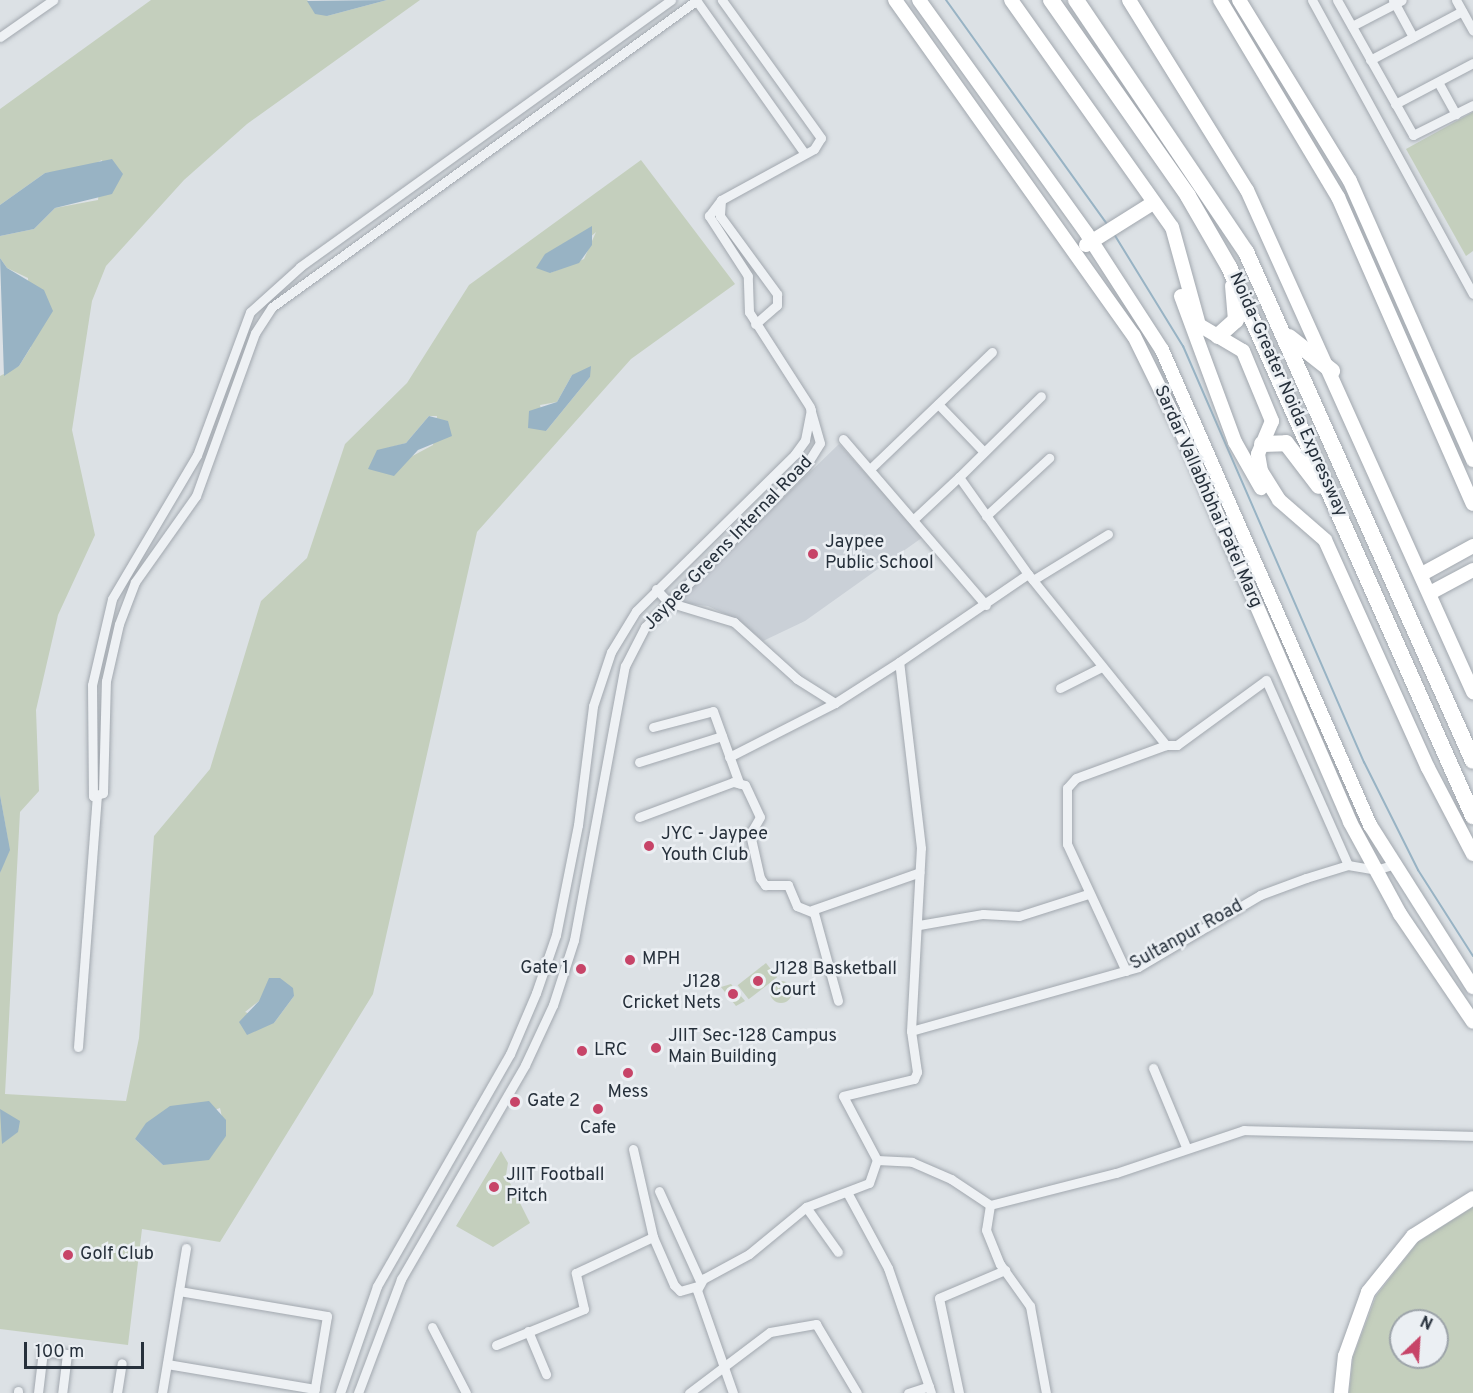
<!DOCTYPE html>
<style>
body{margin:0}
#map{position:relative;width:1473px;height:1393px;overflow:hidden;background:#dce1e5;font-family:Overpass,sans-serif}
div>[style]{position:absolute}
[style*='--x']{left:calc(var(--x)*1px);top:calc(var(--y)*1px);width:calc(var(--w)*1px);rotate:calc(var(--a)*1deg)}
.built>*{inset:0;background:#cad0d7}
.green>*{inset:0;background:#c4cfbd;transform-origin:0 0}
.round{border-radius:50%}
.water>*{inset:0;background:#98b3c4}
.stream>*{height:2px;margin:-1px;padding:0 1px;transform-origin:1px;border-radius:1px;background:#98b3c4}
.roads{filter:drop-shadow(0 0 2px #a2a8af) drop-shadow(0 0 2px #a2a8af)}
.street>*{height:9px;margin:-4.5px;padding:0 4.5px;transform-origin:4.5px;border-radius:4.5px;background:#eef1f4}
.secondary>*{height:14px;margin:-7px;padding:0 7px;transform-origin:7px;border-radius:7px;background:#fff}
.highway>*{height:16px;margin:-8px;padding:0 8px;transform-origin:8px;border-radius:8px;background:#fff}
.dots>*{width:16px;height:16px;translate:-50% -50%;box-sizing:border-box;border:3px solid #ebeff3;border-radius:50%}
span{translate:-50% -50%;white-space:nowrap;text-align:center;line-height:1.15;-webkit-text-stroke:5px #ebeff3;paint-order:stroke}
.street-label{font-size:18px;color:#26303b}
.poi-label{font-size:18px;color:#26303b}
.left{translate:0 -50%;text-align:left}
.right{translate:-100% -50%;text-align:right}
.north{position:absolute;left:1389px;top:1309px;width:60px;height:60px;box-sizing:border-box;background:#ebeff3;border:2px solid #9ca3a9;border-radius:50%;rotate:25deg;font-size:16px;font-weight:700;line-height:24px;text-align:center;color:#26303b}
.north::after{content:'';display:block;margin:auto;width:21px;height:27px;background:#c74468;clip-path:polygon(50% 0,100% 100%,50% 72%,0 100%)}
.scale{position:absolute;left:24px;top:1342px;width:120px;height:27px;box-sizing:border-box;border:3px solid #26303b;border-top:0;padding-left:8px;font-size:18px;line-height:21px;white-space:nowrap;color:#26303b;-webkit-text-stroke:4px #ebeff3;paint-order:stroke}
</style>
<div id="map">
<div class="built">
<i style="clip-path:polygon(839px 444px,923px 537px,805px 621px,763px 641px,740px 621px,708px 606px,681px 603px,678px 600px)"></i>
</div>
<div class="green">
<i style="clip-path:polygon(evenodd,151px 0,307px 0,327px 16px,387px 0,420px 0,247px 124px,184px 180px,106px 266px,92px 301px,72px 430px,95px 535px,58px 615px,36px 710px,39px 791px,20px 812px,5px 1094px,126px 1101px,139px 1038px,154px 836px,210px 769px,261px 601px,307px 558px,345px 444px,407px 383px,469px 285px,641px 160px,735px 284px,631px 359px,477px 532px,373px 994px,220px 1242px,142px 1229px,128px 1345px,0 1329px,0 873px,8px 841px,0 795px,0 376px,19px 366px,31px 347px,28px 278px,7px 268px,0 258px,0 236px,34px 229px,55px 208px,98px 200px,102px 160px,87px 168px,45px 173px,0 205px,0 109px,151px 0,596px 232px,584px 259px,550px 273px,596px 232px,151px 0,572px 375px,590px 377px,546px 431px,540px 405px,557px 402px,572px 375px,151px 0,429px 416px,437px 416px,433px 445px,405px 460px,377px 451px,406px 443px,429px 416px,151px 0,294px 996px,274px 1023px,245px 1012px,259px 1001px,294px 996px,151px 0,220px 1108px,226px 1136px,163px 1165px,135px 1139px,220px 1108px)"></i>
<i style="clip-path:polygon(1473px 112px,1473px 251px,1466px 256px,1406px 149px)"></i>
<i style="left:766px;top:963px;width:18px;height:36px;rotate:52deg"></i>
<i class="round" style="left:770px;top:981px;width:22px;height:22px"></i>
<i style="clip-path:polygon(731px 984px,745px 1001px,736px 1006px,721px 987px)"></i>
<i style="clip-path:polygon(501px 1151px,508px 1163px,506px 1175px,530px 1223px,493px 1247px,456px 1226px)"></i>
<i style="clip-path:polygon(evenodd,1473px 1207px,1473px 1393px,1349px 1393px,1353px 1357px,1376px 1296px,1418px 1242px,1473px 1207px,1401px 1321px,1437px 1321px,1437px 1357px,1401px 1357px,1401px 1321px)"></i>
</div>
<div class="water">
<i style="clip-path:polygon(387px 0,327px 16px,315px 14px,307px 1px)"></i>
<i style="clip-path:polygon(112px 159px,123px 174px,112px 194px,55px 208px,34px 229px,0 236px,0 205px,45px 173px)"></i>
<i style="clip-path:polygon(592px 226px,592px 245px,579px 263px,550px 273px,536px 268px,545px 254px)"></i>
<i style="clip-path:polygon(0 258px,7px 268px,44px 290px,53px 311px,19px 366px,4px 376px)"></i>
<i style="clip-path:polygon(591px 366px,590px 377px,546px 431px,528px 428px,529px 411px,557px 402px,572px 375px)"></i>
<i style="clip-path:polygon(429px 416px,448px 421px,452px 436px,418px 450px,394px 476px,368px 469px,377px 450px,406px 443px)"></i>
<i style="clip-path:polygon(0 795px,10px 850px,0 873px)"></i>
<i style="clip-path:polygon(269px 978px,280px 978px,293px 988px,294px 996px,274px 1023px,247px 1035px,239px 1022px,259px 1001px)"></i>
<i style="clip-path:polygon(209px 1101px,226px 1120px,226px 1136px,209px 1160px,163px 1165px,135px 1139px,146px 1123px,170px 1106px)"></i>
<i style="clip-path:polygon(0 1109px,20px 1121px,18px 1132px,2px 1144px)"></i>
</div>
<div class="stream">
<i style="--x:946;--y:0;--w:276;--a:54.3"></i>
<i style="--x:1114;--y:234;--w:132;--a:58.4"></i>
<i style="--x:1183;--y:346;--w:454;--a:66.5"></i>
<i style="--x:1364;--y:762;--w:121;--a:63.4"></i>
<i style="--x:1418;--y:870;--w:102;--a:57.4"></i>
</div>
<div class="roads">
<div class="street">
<i style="--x:671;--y:0;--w:457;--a:144.3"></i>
<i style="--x:300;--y:267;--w:67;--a:138"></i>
<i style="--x:250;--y:312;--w:153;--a:110.3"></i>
<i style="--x:197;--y:455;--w:167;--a:120.6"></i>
<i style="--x:112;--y:599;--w:88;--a:103.1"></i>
<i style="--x:92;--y:685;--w:111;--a:89.5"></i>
<i style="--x:93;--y:796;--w:10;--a:-17"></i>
<i style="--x:103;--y:793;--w:112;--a:-88.5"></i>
<i style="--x:106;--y:681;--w:58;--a:-77.2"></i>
<i style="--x:119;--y:624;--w:45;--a:-69.1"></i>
<i style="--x:135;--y:582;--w:105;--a:-54.7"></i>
<i style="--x:196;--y:496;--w:173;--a:-70.1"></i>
<i style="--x:255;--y:333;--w:31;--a:-57"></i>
<i style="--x:272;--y:307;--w:524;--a:-35.84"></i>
<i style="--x:696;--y:0;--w:185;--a:54.7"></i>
<i style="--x:1312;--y:0;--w:335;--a:61.3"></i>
<i style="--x:1337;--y:0;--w:155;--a:60.6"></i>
<i style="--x:1413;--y:135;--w:67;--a:-26.6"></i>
<i style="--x:1393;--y:0;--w:42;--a:61.6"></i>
<i style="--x:1456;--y:0;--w:35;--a:61"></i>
<i style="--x:1352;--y:26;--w:56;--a:-27.5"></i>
<i style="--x:0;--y:37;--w:65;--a:-34.9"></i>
<i style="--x:1370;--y:60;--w:104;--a:-28"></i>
<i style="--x:1438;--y:82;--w:37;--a:61"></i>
<i style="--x:1395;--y:104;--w:88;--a:-27.7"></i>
<i style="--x:721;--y:200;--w:16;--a:94"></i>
<i style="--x:720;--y:216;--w:97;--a:53.8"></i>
<i style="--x:777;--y:294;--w:11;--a:90"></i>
<i style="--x:777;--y:305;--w:29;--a:139"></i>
<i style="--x:938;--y:404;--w:66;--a:46.2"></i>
<i style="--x:843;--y:439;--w:219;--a:49.3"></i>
<i style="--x:870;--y:469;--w:169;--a:-43.8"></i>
<i style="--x:959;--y:477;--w:115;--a:-44.6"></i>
<i style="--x:986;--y:516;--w:86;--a:-42.6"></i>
<i style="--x:915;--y:518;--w:60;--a:-43"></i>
<i style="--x:959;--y:477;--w:119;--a:54.6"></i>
<i style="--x:1033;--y:580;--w:88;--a:-31.5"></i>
<i style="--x:656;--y:589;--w:18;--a:47"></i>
<i style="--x:668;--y:602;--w:69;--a:16.9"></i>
<i style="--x:734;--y:622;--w:85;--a:42.1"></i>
<i style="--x:797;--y:679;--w:45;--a:32.3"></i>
<i style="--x:835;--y:703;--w:76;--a:-32.6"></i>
<i style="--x:1060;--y:688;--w:45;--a:-26.6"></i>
<i style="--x:653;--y:727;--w:62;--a:-14.9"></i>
<i style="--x:713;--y:711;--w:77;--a:70.1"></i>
<i style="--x:729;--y:757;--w:119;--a:-27"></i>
<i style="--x:639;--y:762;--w:87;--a:-17.4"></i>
<i style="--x:639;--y:817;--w:100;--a:-20.4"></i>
<i style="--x:733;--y:782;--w:12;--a:14"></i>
<i style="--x:745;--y:785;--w:35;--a:65"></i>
<i style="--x:760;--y:817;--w:20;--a:120"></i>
<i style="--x:750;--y:834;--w:45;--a:77.2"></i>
<i style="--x:760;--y:878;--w:9;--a:54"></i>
<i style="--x:765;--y:885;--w:23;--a:0"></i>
<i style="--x:788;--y:885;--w:23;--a:67"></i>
<i style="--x:797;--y:906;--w:18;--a:22"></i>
<i style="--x:814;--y:913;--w:91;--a:74.7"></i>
<i style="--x:812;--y:910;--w:114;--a:-19.4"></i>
<i style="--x:919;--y:925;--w:65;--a:-9.8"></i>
<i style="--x:983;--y:914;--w:36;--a:3"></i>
<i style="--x:1019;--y:916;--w:72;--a:-17.7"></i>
<i style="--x:1126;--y:971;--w:140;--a:-114.9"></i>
<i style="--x:1067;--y:844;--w:56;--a:-90"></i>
<i style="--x:1067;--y:788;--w:13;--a:-48"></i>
<i style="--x:1076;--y:778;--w:96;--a:-20.1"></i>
<i style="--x:911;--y:1031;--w:236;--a:-15.7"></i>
<i style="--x:1138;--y:967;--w:142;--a:-30.5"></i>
<i style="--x:1260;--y:895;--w:49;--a:-20.3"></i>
<i style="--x:1306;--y:878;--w:44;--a:-17.2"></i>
<i style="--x:1348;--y:865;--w:27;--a:10"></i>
<i style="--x:1375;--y:870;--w:18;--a:-16"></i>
<i style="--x:78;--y:1047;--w:251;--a:-85.7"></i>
<i style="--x:1153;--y:1068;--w:86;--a:67.3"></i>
<i style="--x:633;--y:1149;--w:90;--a:77.2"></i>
<i style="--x:653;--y:1237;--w:52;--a:66.4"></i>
<i style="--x:674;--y:1285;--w:8;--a:45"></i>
<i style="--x:680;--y:1291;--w:18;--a:-16"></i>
<i style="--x:877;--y:1160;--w:72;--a:-118"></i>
<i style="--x:843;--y:1096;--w:73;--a:-13.5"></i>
<i style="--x:914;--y:1079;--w:8;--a:-67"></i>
<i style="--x:917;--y:1072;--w:41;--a:-98.3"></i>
<i style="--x:911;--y:1031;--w:183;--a:-86.9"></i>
<i style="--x:921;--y:848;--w:187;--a:-96.7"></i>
<i style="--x:899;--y:662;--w:156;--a:-34.3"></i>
<i style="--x:1028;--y:574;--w:220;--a:51.1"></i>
<i style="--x:1166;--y:745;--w:11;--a:0"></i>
<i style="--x:1177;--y:745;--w:110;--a:-36.1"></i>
<i style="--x:1266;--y:680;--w:202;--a:66.1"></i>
<i style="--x:659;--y:1191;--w:99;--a:65.5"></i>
<i style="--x:848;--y:1194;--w:84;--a:61.6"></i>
<i style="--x:888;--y:1268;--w:132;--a:71"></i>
<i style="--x:990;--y:1205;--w:130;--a:-14.3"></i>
<i style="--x:1116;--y:1173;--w:135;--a:-18.6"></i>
<i style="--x:1244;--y:1130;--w:229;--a:1.5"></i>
<i style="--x:990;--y:1205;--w:25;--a:99"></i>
<i style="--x:986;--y:1230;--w:37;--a:68"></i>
<i style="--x:1000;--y:1264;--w:52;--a:54.5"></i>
<i style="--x:1030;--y:1306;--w:88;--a:79.6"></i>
<i style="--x:806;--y:1207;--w:55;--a:54.6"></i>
<i style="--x:179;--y:1291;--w:150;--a:9.6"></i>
<i style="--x:327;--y:1316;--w:78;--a:99.6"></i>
<i style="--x:432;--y:1327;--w:74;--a:62.7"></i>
<i style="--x:528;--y:1331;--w:47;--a:67.3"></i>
<i style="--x:496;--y:1345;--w:95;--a:-22.2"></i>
<i style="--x:584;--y:1309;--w:37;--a:-103"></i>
<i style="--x:576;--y:1273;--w:85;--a:-25.1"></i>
<i style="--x:167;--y:1364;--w:150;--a:9.6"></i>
<i style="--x:18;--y:1393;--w:2;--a:-90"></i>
<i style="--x:38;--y:1393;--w:42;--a:-83.2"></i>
<i style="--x:43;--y:1351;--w:24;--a:7"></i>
<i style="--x:67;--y:1354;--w:39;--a:97"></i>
<i style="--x:117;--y:1393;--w:30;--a:-81"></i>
<i style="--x:162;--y:1393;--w:147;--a:-80.6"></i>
<i style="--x:340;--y:1393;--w:113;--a:-70.9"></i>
<i style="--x:377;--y:1286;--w:267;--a:-60.2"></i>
<i style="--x:510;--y:1054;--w:66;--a:-66.9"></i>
<i style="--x:536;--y:993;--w:61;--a:-71"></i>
<i style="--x:556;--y:935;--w:112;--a:-78.7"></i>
<i style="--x:578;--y:825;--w:120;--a:-82.8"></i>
<i style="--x:593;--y:706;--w:57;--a:-71.6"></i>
<i style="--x:611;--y:652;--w:48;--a:-58.6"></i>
<i style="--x:636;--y:611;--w:223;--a:-44.6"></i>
<i style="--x:795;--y:454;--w:17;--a:-54"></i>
<i style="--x:805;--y:440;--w:31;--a:-79"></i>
<i style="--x:358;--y:1393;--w:122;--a:-69.3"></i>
<i style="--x:401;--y:1279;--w:247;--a:-59.9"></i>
<i style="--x:525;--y:1065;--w:66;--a:-65"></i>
<i style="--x:553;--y:1005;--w:68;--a:-72.1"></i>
<i style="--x:574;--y:940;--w:279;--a:-79.5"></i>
<i style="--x:625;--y:666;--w:44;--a:-62.9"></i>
<i style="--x:645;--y:627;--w:226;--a:-45"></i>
<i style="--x:805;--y:467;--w:28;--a:-58"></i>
<i style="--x:820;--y:443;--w:37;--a:-106"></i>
<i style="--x:810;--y:407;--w:113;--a:-122.7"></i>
<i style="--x:749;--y:312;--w:36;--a:-92"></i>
<i style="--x:748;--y:276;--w:72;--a:-123"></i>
<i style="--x:709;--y:216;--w:20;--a:-53"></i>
<i style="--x:721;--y:200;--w:106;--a:-28.7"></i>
<i style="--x:814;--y:149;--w:13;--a:-58"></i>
<i style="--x:821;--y:138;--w:170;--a:-125.7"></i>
<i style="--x:689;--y:1393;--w:101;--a:-37"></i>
<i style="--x:770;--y:1332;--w:47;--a:-9.9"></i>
<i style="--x:816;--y:1324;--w:80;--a:59.3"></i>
<i style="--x:733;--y:1393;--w:109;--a:-109.3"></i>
<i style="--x:697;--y:1290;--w:13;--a:-61"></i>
<i style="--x:703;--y:1279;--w:52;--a:-28.5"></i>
<i style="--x:749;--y:1254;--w:74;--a:-39.5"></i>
<i style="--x:806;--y:1207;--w:67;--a:-20.9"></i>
<i style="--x:869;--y:1183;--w:24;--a:-71"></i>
<i style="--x:877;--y:1160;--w:35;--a:3"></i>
<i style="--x:912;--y:1162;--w:43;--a:23.6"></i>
<i style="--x:951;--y:1179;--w:47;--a:33.7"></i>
<i style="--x:908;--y:1393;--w:22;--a:-18"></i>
<i style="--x:959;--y:1393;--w:97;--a:-101.9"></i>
<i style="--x:939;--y:1298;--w:72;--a:-23"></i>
</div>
<div class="secondary">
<i style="--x:895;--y:0;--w:412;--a:54.6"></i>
<i style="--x:1134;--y:336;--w:106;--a:63.7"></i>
<i style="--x:1181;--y:431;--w:426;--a:66.6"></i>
<i style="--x:1350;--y:822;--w:105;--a:61.5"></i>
<i style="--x:1400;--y:914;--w:130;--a:55.9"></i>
<i style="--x:919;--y:0;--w:288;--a:54.3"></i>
<i style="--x:1087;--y:234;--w:138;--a:57.1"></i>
<i style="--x:1162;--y:350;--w:519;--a:66.35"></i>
<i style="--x:1370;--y:825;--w:192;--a:57.6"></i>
<i style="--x:1011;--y:0;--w:278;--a:54.7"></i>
<i style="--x:1172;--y:227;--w:102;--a:74.6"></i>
<i style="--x:1199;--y:325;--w:51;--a:30.6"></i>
<i style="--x:1243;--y:351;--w:76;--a:67.5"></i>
<i style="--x:1272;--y:421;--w:36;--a:113"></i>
<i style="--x:1258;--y:454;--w:17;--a:80"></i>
<i style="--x:1261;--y:471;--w:34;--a:58"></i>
<i style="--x:1279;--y:500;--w:61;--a:41"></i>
<i style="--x:1325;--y:540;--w:250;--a:65.7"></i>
<i style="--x:1428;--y:768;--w:97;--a:62.4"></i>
<i style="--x:1129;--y:0;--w:224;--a:58.2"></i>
<i style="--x:1247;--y:190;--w:551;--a:65.76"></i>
<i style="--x:1220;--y:0;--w:230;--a:59.1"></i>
<i style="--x:1338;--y:197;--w:335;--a:66.3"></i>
<i style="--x:1239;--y:0;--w:212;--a:58.5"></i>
<i style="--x:1350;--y:181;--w:305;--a:66.2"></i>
<i style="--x:1086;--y:245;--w:79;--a:-32.1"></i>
<i style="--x:1181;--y:296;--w:156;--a:69.7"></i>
<i style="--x:1235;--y:442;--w:53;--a:60.5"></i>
<i style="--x:1422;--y:574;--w:58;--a:-28.8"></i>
<i style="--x:1430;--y:593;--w:49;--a:-28.1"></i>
<i style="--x:1341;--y:1393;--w:37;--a:-84"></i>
<i style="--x:1345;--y:1356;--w:68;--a:-70.2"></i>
<i style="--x:1368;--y:1292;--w:72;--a:-51.2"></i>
<i style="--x:1413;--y:1236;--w:71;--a:-32.3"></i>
</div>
<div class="highway">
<i style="--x:1051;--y:0;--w:239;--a:55"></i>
<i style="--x:1188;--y:196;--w:82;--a:60"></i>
<i style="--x:1229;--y:267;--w:601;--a:66.04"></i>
<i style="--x:1076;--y:0;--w:304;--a:56"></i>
<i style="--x:1246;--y:252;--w:557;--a:65.96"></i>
<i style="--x:1218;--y:336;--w:24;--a:-42"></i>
<i style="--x:1236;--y:320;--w:34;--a:-95"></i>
<i style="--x:1289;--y:337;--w:55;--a:38.3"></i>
<i style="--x:1262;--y:444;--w:24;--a:-2"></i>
<i style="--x:1286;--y:443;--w:54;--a:52.5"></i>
</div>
</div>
<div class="dots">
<i style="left:813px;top:554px;background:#c74468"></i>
<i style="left:649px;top:846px;background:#c74468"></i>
<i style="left:630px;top:960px;background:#c74468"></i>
<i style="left:581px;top:969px;background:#c74468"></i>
<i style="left:758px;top:981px;background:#c74468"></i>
<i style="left:733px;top:994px;background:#c74468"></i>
<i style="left:656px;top:1048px;background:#c74468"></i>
<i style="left:582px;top:1051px;background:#c74468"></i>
<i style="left:628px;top:1073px;background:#c74468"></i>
<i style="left:515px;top:1102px;background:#c74468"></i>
<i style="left:598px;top:1109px;background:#c74468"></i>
<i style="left:494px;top:1187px;background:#c74468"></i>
<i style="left:68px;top:1255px;background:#c74468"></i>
</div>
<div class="street-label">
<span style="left:1287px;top:395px;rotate:66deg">Noida-Greater Noida Expressway</span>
<span style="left:1207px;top:497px;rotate:66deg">Sardar Vallabhbhai Patel Marg</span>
<span style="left:729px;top:544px;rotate:-46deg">Jaypee Greens Internal Road</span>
<span style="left:1187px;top:936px;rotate:-29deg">Sultanpur Road</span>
</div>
<div class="poi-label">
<span class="left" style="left:825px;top:554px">Jaypee<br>Public School</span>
<span class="left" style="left:661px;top:846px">JYC - Jaypee<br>Youth Club</span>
<span class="left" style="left:642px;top:960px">MPH</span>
<span class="right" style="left:569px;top:969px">Gate 1</span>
<span class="left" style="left:770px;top:981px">J128 Basketball<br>Court</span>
<span class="right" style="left:721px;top:994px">J128<br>Cricket Nets</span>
<span class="left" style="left:668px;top:1048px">JIIT Sec-128 Campus<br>Main Building</span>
<span class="left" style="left:594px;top:1051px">LRC</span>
<span style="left:628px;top:1093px">Mess</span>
<span class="left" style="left:527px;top:1102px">Gate 2</span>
<span style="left:598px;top:1129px">Cafe</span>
<span class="left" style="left:506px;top:1187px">JIIT Football<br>Pitch</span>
<span class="left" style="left:80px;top:1255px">Golf Club</span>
</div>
<div class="north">N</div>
<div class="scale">100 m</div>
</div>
